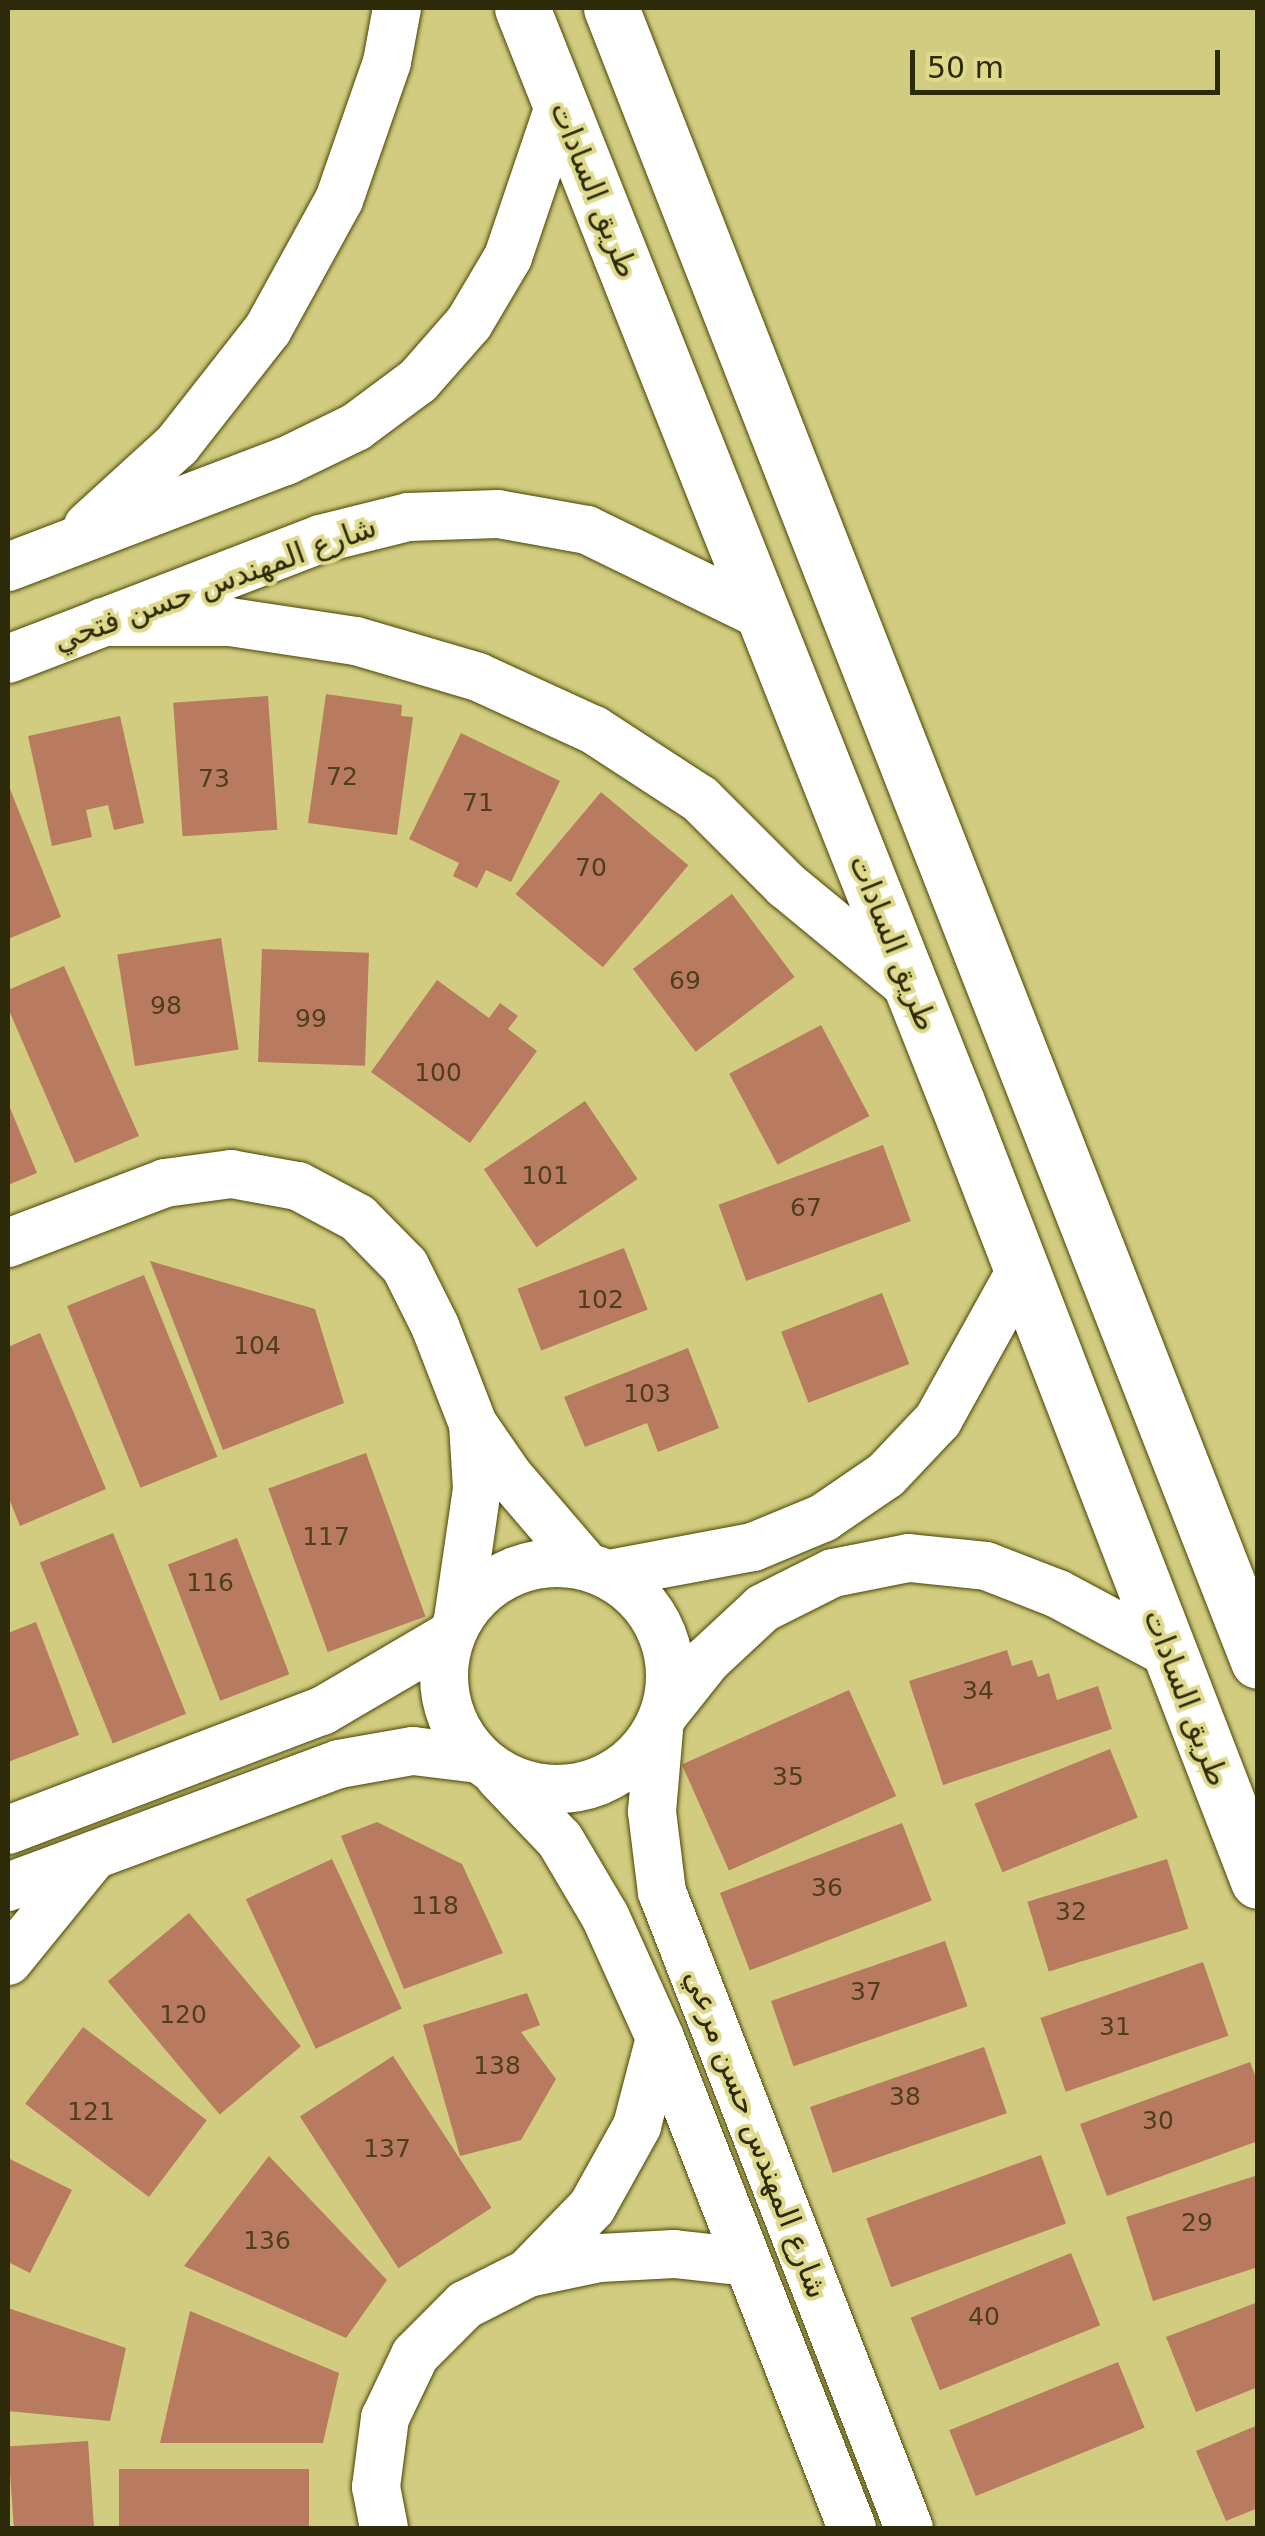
<!DOCTYPE html>
<meta charset="utf-8">
<style>
body{margin:0}
#map{position:relative;width:1265px;height:2536px;overflow:hidden;background:#d1cc7f;font-family:"DejaVu Sans","Noto Naskh Arabic",sans-serif}
div>[style]{position:absolute}
[style*='--x']{left:calc(var(--x)*1px);top:calc(var(--y)*1px);width:calc(var(--w)*1px);rotate:calc(var(--a)*1deg)}
.building>*{inset:0;background:#b87b5f;transform-origin:0 0}
.roads{filter:drop-shadow(0 0 2px #494503) drop-shadow(0 0 2px #494503)}
.minor>*{height:48px;margin:-24px;padding:0 24px;transform-origin:24px;border-radius:24px;background:#fff}
.minor>.ring{margin:-24px;padding:0;box-sizing:content-box;background:none;border:48px solid #fff;border-radius:50%}
.secondary>*{height:55px;margin:-27.5px;padding:0 27.5px;transform-origin:27.5px;border-radius:27.5px;background:#fff}
span{translate:-50% -50%;white-space:nowrap;text-align:center;line-height:1.15;-webkit-text-stroke:8px #ded98b;paint-order:stroke}
.number-label{font-size:25px;color:#4f3e1e}
.number-label span{-webkit-text-stroke-width:0}
.street-label{font-size:30px;color:#2c2a09}
.frame{position:absolute;inset:0;border:10px solid #2c2a09;pointer-events:none}
.scale{position:absolute;left:910px;top:50px;width:310px;height:45px;box-sizing:border-box;border:5px solid #2c2a09;border-top:0;padding-left:12px;font-size:30px;line-height:35px;white-space:nowrap;color:#2c2a09;-webkit-text-stroke:8px #ded98b;paint-order:stroke}
</style>
<div id="map">
<div class="building">
<i style="clip-path:polygon(326px 694px,402px 705px,401px 716px,413px 717px,397px 835px,308px 823px)"></i>
<i style="left:268px;top:696px;width:134px;height:95px;rotate:86deg"></i>
<i style="clip-path:polygon(120px 716px,144px 823px,114px 830px,108px 805px,86px 810px,92px 837px,52px 846px,28px 736px)"></i>
<i style="clip-path:polygon(461px 733px,560px 781px,511px 882px,486px 870px,477px 888px,453px 876px,459px 863px,409px 839px)"></i>
<i style="clip-path:polygon(8px 784px,61px 917px,8px 939px)"></i>
<i style="left:601px;top:792px;width:114px;height:133px;rotate:40deg"></i>
<i style="left:732px;top:894px;width:104px;height:124px;rotate:53deg"></i>
<i style="left:221px;top:938px;width:113px;height:105px;rotate:81deg"></i>
<i style="left:262px;top:949px;width:107px;height:113px;rotate:2deg"></i>
<i style="clip-path:polygon(64px 966px,139px 1136px,75px 1163px,8px 1008px,8px 990px)"></i>
<i style="clip-path:polygon(437px 980px,489px 1018px,500px 1003px,518px 1016px,508px 1029px,537px 1051px,470px 1143px,371px 1072px)"></i>
<i style="left:821px;top:1025px;width:103px;height:104px;rotate:62deg"></i>
<i style="left:585px;top:1101px;width:94px;height:122px;rotate:56deg"></i>
<i style="clip-path:polygon(8px 1103px,37px 1173px,8px 1185px)"></i>
<i style="left:883px;top:1145px;width:81px;height:175px;rotate:70deg"></i>
<i style="left:624px;top:1248px;width:66px;height:114px;rotate:69deg"></i>
<i style="clip-path:polygon(150px 1261px,315px 1309px,344px 1403px,223px 1450px)"></i>
<i style="left:144px;top:1275px;width:196px;height:83px;rotate:68deg"></i>
<i style="left:882px;top:1293px;width:76px;height:108px;rotate:69deg"></i>
<i style="clip-path:polygon(40px 1333px,106px 1489px,20px 1526px,8px 1496px,8px 1347px)"></i>
<i style="clip-path:polygon(688px 1348px,719px 1428px,658px 1452px,647px 1423px,585px 1447px,564px 1397px)"></i>
<i style="left:366px;top:1453px;width:174px;height:104px;rotate:70deg"></i>
<i style="left:113px;top:1533px;width:195px;height:79px;rotate:68deg"></i>
<i style="left:237px;top:1538px;width:146px;height:74px;rotate:69deg"></i>
<i style="clip-path:polygon(36px 1622px,79px 1735px,8px 1762px,8px 1633px)"></i>
<i style="clip-path:polygon(1007px 1650px,1012px 1666px,1032px 1660px,1038px 1677px,1049px 1673px,1057px 1700px,1098px 1686px,1112px 1729px,943px 1785px,909px 1681px)"></i>
<i style="left:849px;top:1690px;width:116px;height:183px;rotate:66deg"></i>
<i style="left:1110px;top:1749px;width:74px;height:146px;rotate:68deg"></i>
<i style="clip-path:polygon(377px 1822px,462px 1864px,503px 1953px,404px 1989px,341px 1836px)"></i>
<i style="left:902px;top:1823px;width:83px;height:195px;rotate:69deg"></i>
<i style="left:332px;top:1859px;width:165px;height:95px;rotate:65deg"></i>
<i style="left:1167px;top:1859px;width:73px;height:146px;rotate:73deg"></i>
<i style="left:189px;top:1913px;width:174px;height:106px;rotate:50deg"></i>
<i style="left:945px;top:1941px;width:69px;height:184px;rotate:71deg"></i>
<i style="left:1203px;top:1962px;width:78px;height:172px;rotate:71deg"></i>
<i style="clip-path:polygon(527px 1993px,540px 2025px,521px 2032px,556px 2079px,521px 2140px,460px 2156px,423px 2025px)"></i>
<i style="left:83px;top:2027px;width:155px;height:96px;rotate:37deg"></i>
<i style="left:984px;top:2047px;width:70px;height:184px;rotate:71deg"></i>
<i style="left:393px;top:2056px;width:181px;height:111px;rotate:57deg"></i>
<i style="clip-path:polygon(1250px 2062px,1258px 2083px,1258px 2141px,1107px 2196px,1080px 2124px)"></i>
<i style="left:1041px;top:2155px;width:73px;height:186px;rotate:70deg"></i>
<i style="clip-path:polygon(269px 2156px,387px 2280px,346px 2338px,184px 2266px)"></i>
<i style="clip-path:polygon(8px 2158px,72px 2190px,30px 2273px,8px 2262px)"></i>
<i style="clip-path:polygon(1258px 2175px,1258px 2267px,1153px 2301px,1126px 2217px)"></i>
<i style="left:1071px;top:2253px;width:78px;height:173px;rotate:68deg"></i>
<i style="clip-path:polygon(1258px 2302px,1258px 2387px,1196px 2412px,1166px 2337px)"></i>
<i style="clip-path:polygon(8px 2308px,126px 2348px,110px 2421px,8px 2411px)"></i>
<i style="clip-path:polygon(190px 2311px,339px 2373px,323px 2443px,160px 2443px)"></i>
<i style="left:1118px;top:2362px;width:71px;height:182px;rotate:68deg"></i>
<i style="clip-path:polygon(1258px 2425px,1258px 2508px,1226px 2521px,1196px 2451px)"></i>
<i style="left:88px;top:2441px;width:87px;height:80px;rotate:86deg"></i>
<i style="left:119px;top:2469px;width:190px;height:60px"></i>
</div>
<div class="roads">
<div class="minor">
<i style="--x:88;--y:526;--w:120;--a:-42.3"></i>
<i style="--x:177;--y:445;--w:147;--a:-51.9"></i>
<i style="--x:268;--y:329;--w:147;--a:-61.2"></i>
<i style="--x:339;--y:200;--w:146;--a:-70.8"></i>
<i style="--x:387;--y:62;--w:55;--a:-79.5"></i>
<i style="--x:8;--y:567;--w:298;--a:-20.9"></i>
<i style="--x:286;--y:461;--w:78;--a:-25.9"></i>
<i style="--x:356;--y:427;--w:77;--a:-36.6"></i>
<i style="--x:418;--y:381;--w:77;--a:-48.7"></i>
<i style="--x:469;--y:323;--w:77;--a:-59.4"></i>
<i style="--x:508;--y:257;--w:163;--a:-71.3"></i>
<i style="--x:103;--y:622;--w:127;--a:0"></i>
<i style="--x:230;--y:622;--w:127;--a:8.6"></i>
<i style="--x:356;--y:641;--w:127;--a:16.4"></i>
<i style="--x:478;--y:677;--w:128;--a:24.6"></i>
<i style="--x:594;--y:730;--w:126;--a:33.1"></i>
<i style="--x:700;--y:799;--w:122;--a:45"></i>
<i style="--x:786;--y:885;--w:162;--a:39.5"></i>
<i style="--x:8;--y:659;--w:334;--a:-21"></i>
<i style="--x:320;--y:539;--w:91;--a:-14"></i>
<i style="--x:408;--y:517;--w:90;--a:-1.9"></i>
<i style="--x:498;--y:514;--w:90;--a:10.2"></i>
<i style="--x:587;--y:530;--w:196;--a:26"></i>
<i style="--x:8;--y:1243;--w:168;--a:-20.9"></i>
<i style="--x:165;--y:1183;--w:67;--a:-7.8"></i>
<i style="--x:231;--y:1174;--w:68;--a:10.2"></i>
<i style="--x:298;--y:1186;--w:68;--a:28.1"></i>
<i style="--x:358;--y:1218;--w:67;--a:45.6"></i>
<i style="--x:405;--y:1266;--w:67;--a:63.4"></i>
<i style="--x:435;--y:1326;--w:105;--a:68.8"></i>
<i style="--x:473;--y:1424;--w:62;--a:55.5"></i>
<i style="--x:508;--y:1475;--w:120;--a:49.4"></i>
<i class="ring" style="left:444px;top:1563px;width:178px;height:178px"></i>
<i style="--x:609;--y:1574;--w:147;--a:-10.6"></i>
<i style="--x:753;--y:1547;--w:76;--a:-22.5"></i>
<i style="--x:823;--y:1518;--w:76;--a:-34.3"></i>
<i style="--x:886;--y:1475;--w:76;--a:-46.6"></i>
<i style="--x:938;--y:1420;--w:169;--a:-61"></i>
<i style="--x:458;--y:1619;--w:131;--a:-81.7"></i>
<i style="--x:477;--y:1489;--w:65;--a:-93.5"></i>
<i style="--x:664;--y:1714;--w:69;--a:-51.5"></i>
<i style="--x:707;--y:1660;--w:76;--a:-42.9"></i>
<i style="--x:763;--y:1608;--w:78;--a:-26.6"></i>
<i style="--x:833;--y:1573;--w:77;--a:-11.2"></i>
<i style="--x:909;--y:1558;--w:77;--a:5.9"></i>
<i style="--x:986;--y:1566;--w:77;--a:21.3"></i>
<i style="--x:1058;--y:1594;--w:127;--a:28.2"></i>
<i style="--x:659;--y:1730;--w:82;--a:94.9"></i>
<i style="--x:652;--y:1812;--w:81;--a:82.9"></i>
<i style="--x:662;--y:1892;--w:682;--a:68.78"></i>
<i style="--x:499;--y:1776;--w:88;--a:46.4"></i>
<i style="--x:560;--y:1840;--w:88;--a:59.4"></i>
<i style="--x:605;--y:1916;--w:134;--a:65.7"></i>
<i style="--x:660;--y:2038;--w:526;--a:68.6"></i>
<i style="--x:8;--y:1830;--w:336;--a:-20.8"></i>
<i style="--x:322;--y:1711;--w:148;--a:-30.4"></i>
<i style="--x:8;--y:1887;--w:353;--a:-20.4"></i>
<i style="--x:339;--y:1764;--w:75;--a:-10"></i>
<i style="--x:413;--y:1751;--w:66;--a:6.9"></i>
<i style="--x:8;--y:1961;--w:136;--a:-50.9"></i>
<i style="--x:528;--y:2273;--w:92;--a:-45.9"></i>
<i style="--x:592;--y:2207;--w:93;--a:-60.9"></i>
<i style="--x:637;--y:2126;--w:91;--a:-75.4"></i>
<i style="--x:384;--y:2528;--w:42;--a:-101"></i>
<i style="--x:376;--y:2487;--w:70;--a:-82.6"></i>
<i style="--x:385;--y:2418;--w:70;--a:-64.5"></i>
<i style="--x:415;--y:2355;--w:71;--a:-45"></i>
<i style="--x:465;--y:2305;--w:71;--a:-26.9"></i>
<i style="--x:528;--y:2273;--w:74;--a:-11.8"></i>
<i style="--x:600;--y:2258;--w:74;--a:-3.1"></i>
<i style="--x:674;--y:2254;--w:74;--a:6.2"></i>
</div>
<div class="secondary">
<i style="--x:522;--y:8;--w:1177;--a:68.32"></i>
<i style="--x:957;--y:1102;--w:835;--a:68.87"></i>
<i style="--x:611;--y:8;--w:1775;--a:68.62"></i>
</div>
</div>
<div class="number-label">
<span style="left:342px;top:777px">72</span>
<span style="left:214px;top:779px">73</span>
<span style="left:478px;top:803px">71</span>
<span style="left:591px;top:868px">70</span>
<span style="left:685px;top:981px">69</span>
<span style="left:166px;top:1006px">98</span>
<span style="left:311px;top:1019px">99</span>
<span style="left:438px;top:1073px">100</span>
<span style="left:545px;top:1176px">101</span>
<span style="left:806px;top:1208px">67</span>
<span style="left:600px;top:1300px">102</span>
<span style="left:257px;top:1346px">104</span>
<span style="left:647px;top:1394px">103</span>
<span style="left:326px;top:1537px">117</span>
<span style="left:210px;top:1583px">116</span>
<span style="left:978px;top:1691px">34</span>
<span style="left:788px;top:1777px">35</span>
<span style="left:827px;top:1888px">36</span>
<span style="left:435px;top:1906px">118</span>
<span style="left:1071px;top:1912px">32</span>
<span style="left:866px;top:1992px">37</span>
<span style="left:183px;top:2015px">120</span>
<span style="left:1115px;top:2027px">31</span>
<span style="left:497px;top:2066px">138</span>
<span style="left:905px;top:2097px">38</span>
<span style="left:91px;top:2112px">121</span>
<span style="left:1158px;top:2121px">30</span>
<span style="left:387px;top:2149px">137</span>
<span style="left:1197px;top:2223px">29</span>
<span style="left:267px;top:2241px">136</span>
<span style="left:984px;top:2317px">40</span>
</div>
<div class="street-label">
<span style="left:594px;top:190px;rotate:68deg">طريق السادات</span>
<span style="left:215px;top:584px;rotate:-20deg">شارع المهندس حسن فتحي</span>
<span style="left:893px;top:943px;rotate:68deg">طريق السادات</span>
<span style="left:1186px;top:1698px;rotate:69deg">طريق السادات</span>
<span style="left:756px;top:2134px;rotate:69deg">شارع المهندس حسن مرعي</span>
</div>
<div class="frame"></div>
<div class="scale">50 m</div>
</div>
